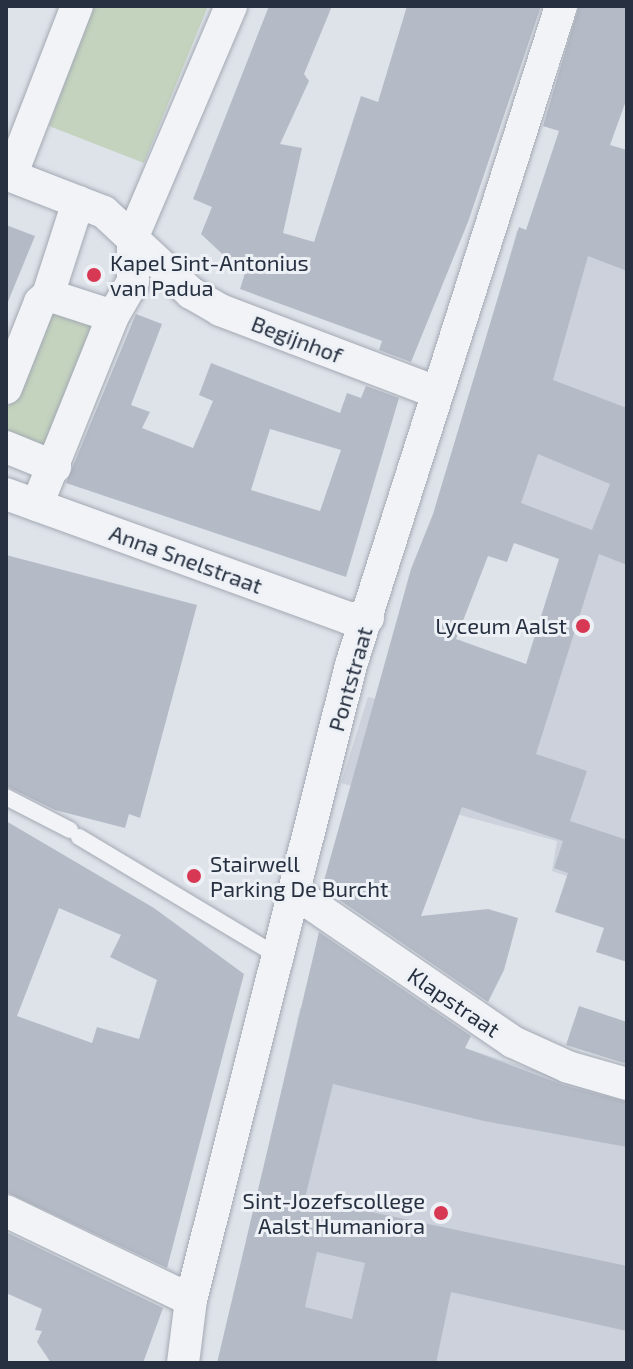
<!DOCTYPE html>
<style>
body{margin:0}
#map{position:relative;width:633px;height:1369px;overflow:hidden;background:#dee2e9;font-family:"Exo 2",sans-serif}
div>[style]{position:absolute}
[style*='--x']{left:calc(var(--x)*1px);top:calc(var(--y)*1px);width:calc(var(--w)*1px);rotate:calc(var(--a)*1deg)}
.built>*{inset:0;background:#ccd1db}
.green>*{inset:0;background:#c4d3be}
.building>*{inset:0;background:#b5bbc6}
.roads{filter:drop-shadow(0 0 2px #a3a9b3) drop-shadow(0 0 2px #a3a9b3)}
.lane>*{height:16px;margin:-8px;padding:0 8px;transform-origin:8px;border-radius:8px;background:#f1f3f7}
.street>*{height:32px;margin:-16px;padding:0 16px;transform-origin:16px;border-radius:16px;background:#f1f3f7}
.dots>*{width:22px;height:22px;translate:-50% -50%;box-sizing:border-box;border:4px solid #edf1f6;border-radius:50%}
span{translate:-50% -50%;white-space:nowrap;text-align:center;line-height:1.15;-webkit-text-stroke:6px #edf1f6;paint-order:stroke}
.poi-label{font-size:22px;color:#263040}
.left{translate:0 -50%;text-align:left}
.right{translate:-100% -50%;text-align:right}
.street-label{font-size:22px;color:#263040}
.frame{position:absolute;inset:0;border:8px solid #263040;pointer-events:none}
</style>
<div id="map">
<div class="built">
<i style="clip-path:polygon(517px 230px,627px 269px,627px 897px,552px 871px,557px 841px,341px 783px,368px 697px,506px 732px,562px 555px,438px 517px)"></i>
<i style="clip-path:polygon(300px 1008px,361px 1039px,463px 1068px,468px 1049px,627px 1100px,627px 1363px,220px 1363px)"></i>
</div>
<div class="green">
<i style="clip-path:polygon(93px 6px,208px 6px,144px 163px,49px 126px)"></i>
<i style="clip-path:polygon(57px 308px,94px 327px,50px 449px,6px 440px,6px 413px,43px 315px)"></i>
</div>
<div class="building">
<i style="clip-path:polygon(269px 6px,332px 6px,304px 74px,309px 81px,280px 144px,302px 148px,283px 233px,314px 242px,361px 96px,378px 102px,407px 6px,541px 6px,468px 222px,411px 362px,379px 350px,382px 341px,240px 289px,246px 270px,233px 264px,201px 234px,212px 207px,193px 199px)"></i>
<i style="clip-path:polygon(evenodd,579px 6px,627px 6px,627px 98px,610px 145px,627px 150px,627px 271px,588px 256px,553px 380px,627px 408px,627px 565px,599px 554px,536px 754px,587px 771px,570px 821px,627px 840px,627px 962px,596px 952px,604px 928px,555px 912px,568px 873px,554px 868px,563px 841px,462px 807px,421px 916px,488px 909px,518px 918px,504px 970px,488px 1002px,322px 888px,411px 569px,433px 514px,519px 227px,526px 230px,559px 131px,543px 126px,579px 6px,538px 454px,610px 484px,592px 530px,521px 503px,538px 454px,579px 6px,514px 543px,559px 559px,526px 664px,456px 639px,488px 556px,507px 562px,514px 543px)"></i>
<i style="clip-path:polygon(6px 225px,35px 236px,7px 304px,6px 304px)"></i>
<i style="clip-path:polygon(evenodd,136px 314px,162px 324px,131px 405px,150px 412px,142px 428px,193px 448px,213px 401px,199px 395px,211px 363px,340px 413px,347px 393px,361px 398px,366px 386px,399px 398px,346px 577px,66px 483px,136px 314px,270px 429px,341px 450px,320px 511px,251px 490px,270px 429px)"></i>
<i style="clip-path:polygon(6px 555px,197px 605px,140px 818px,129px 814px,125px 828px,55px 810px,6px 786px)"></i>
<i style="clip-path:polygon(evenodd,6px 821px,154px 908px,244px 974px,167px 1268px,6px 1192px,6px 821px,59px 908px,121px 935px,110px 957px,157px 980px,139px 1039px,97px 1027px,92px 1043px,17px 1016px,59px 908px)"></i>
<i style="clip-path:polygon(evenodd,319px 932px,471px 1036px,465px 1048px,563px 1085px,627px 1102px,627px 1147px,484px 1121px,333px 1084px,305px 1198px,627px 1266px,627px 1331px,451px 1292px,436px 1363px,217px 1363px,319px 932px,317px 1252px,365px 1263px,352px 1319px,305px 1307px,317px 1252px)"></i>
<i style="clip-path:polygon(579px 1006px,627px 1022px,627px 1064px,566px 1045px)"></i>
<i style="clip-path:polygon(6px 1232px,163px 1308px,143px 1363px,51px 1363px,37px 1342px,42px 1331px,35px 1330px,42px 1309px,6px 1293px)"></i>
</div>
<div class="roads">
<div class="lane">
<i style="--x:6;--y:797;--w:72;--a:27.3"></i>
<i style="--x:79;--y:837;--w:232;--a:30.9"></i>
</div>
<div class="street">
<i style="--x:6;--y:174;--w:105;--a:21.2"></i>
<i style="--x:104;--y:212;--w:119;--a:43"></i>
<i style="--x:191;--y:293;--w:34;--a:30"></i>
<i style="--x:220;--y:310;--w:231;--a:20.8"></i>
<i style="--x:11;--y:176;--w:182;--a:-68.8"></i>
<i style="--x:48;--y:295;--w:98;--a:-72.1"></i>
<i style="--x:113;--y:316;--w:39;--a:-60"></i>
<i style="--x:133;--y:282;--w:46;--a:-90"></i>
<i style="--x:133;--y:236;--w:250;--a:-66.9"></i>
<i style="--x:6;--y:388;--w:92;--a:-68.4"></i>
<i style="--x:40;--y:302;--w:11;--a:-41"></i>
<i style="--x:48;--y:295;--w:68;--a:17.9"></i>
<i style="--x:113;--y:316;--w:204;--a:111.9"></i>
<i style="--x:6;--y:447;--w:53;--a:22.2"></i>
<i style="--x:6;--y:494;--w:364;--a:19.9"></i>
<i style="--x:348;--y:618;--w:20;--a:0"></i>
<i style="--x:294;--y:892;--w:265;--a:34.4"></i>
<i style="--x:513;--y:1042;--w:60;--a:24.4"></i>
<i style="--x:568;--y:1067;--w:61;--a:16.1"></i>
<i style="--x:6;--y:1211;--w:205;--a:25.7"></i>
<i style="--x:183;--y:1363;--w:64;--a:-82.8"></i>
<i style="--x:191;--y:1300;--w:655;--a:-75.86"></i>
<i style="--x:351;--y:665;--w:692;--a:-72.32"></i>
</div>
</div>
<div class="dots">
<i style="left:94px;top:275px;background:#d73954"></i>
<i style="left:583px;top:626px;background:#d73954"></i>
<i style="left:194px;top:876px;background:#d73954"></i>
<i style="left:441px;top:1213px;background:#d73954"></i>
</div>
<div class="poi-label">
<span class="left" style="left:110px;top:275px">Kapel Sint-Antonius<br>van Padua</span>
<span class="right" style="left:567px;top:626px">Lyceum Aalst</span>
<span class="left" style="left:210px;top:876px">Stairwell<br>Parking De Burcht</span>
<span class="right" style="left:425px;top:1213px">Sint-Jozefscollege<br>Aalst Humaniora</span>
</div>
<div class="street-label">
<span style="left:297px;top:339px;rotate:21deg">Begijnhof</span>
<span style="left:186px;top:559px;rotate:20deg">Anna Snelstraat</span>
<span style="left:350px;top:679px;rotate:-74deg">Pontstraat</span>
<span style="left:454px;top:1002px;rotate:34deg">Klapstraat</span>
</div>
<div class="frame"></div>
</div>
